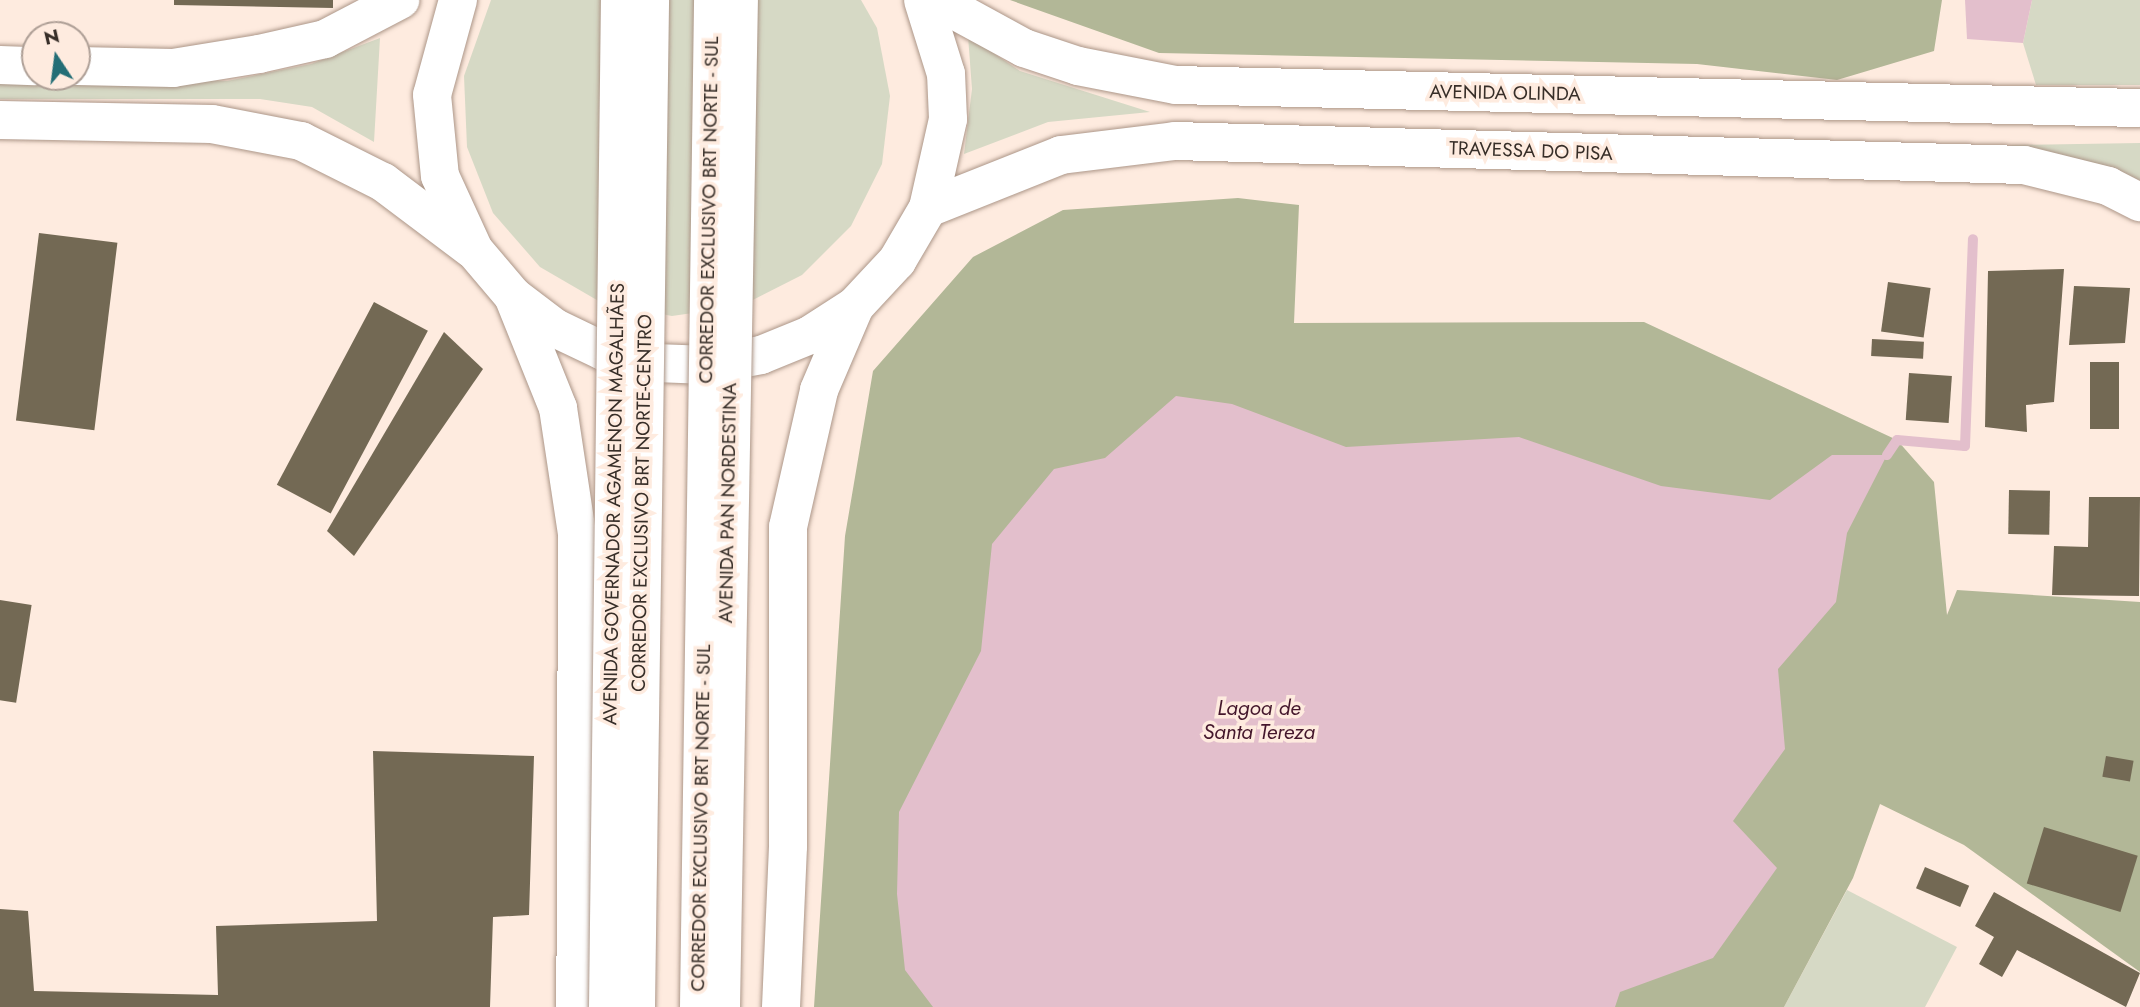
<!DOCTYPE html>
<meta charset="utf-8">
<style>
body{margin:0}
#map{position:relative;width:2140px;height:1007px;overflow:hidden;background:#feebdf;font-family:Jost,sans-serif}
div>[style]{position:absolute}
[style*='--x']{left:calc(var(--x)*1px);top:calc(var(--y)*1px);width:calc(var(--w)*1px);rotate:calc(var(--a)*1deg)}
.green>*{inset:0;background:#d6d9c5}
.forest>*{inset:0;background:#b2b797}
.water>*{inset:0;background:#e3bfcc}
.stream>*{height:10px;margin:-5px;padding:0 5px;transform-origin:5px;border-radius:5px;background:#e3bfcc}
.building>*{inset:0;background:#736954;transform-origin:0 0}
.roads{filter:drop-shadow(0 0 2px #ac9688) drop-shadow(0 0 2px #ac9688)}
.major>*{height:38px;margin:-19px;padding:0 19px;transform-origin:19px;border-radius:19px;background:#fff}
.bridges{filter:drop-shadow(0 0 2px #ac9688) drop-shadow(0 0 2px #ac9688)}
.minor-bridge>*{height:38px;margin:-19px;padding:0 19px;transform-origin:19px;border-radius:19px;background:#fff}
.highway-bridge>*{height:38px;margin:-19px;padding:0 19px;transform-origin:19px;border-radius:19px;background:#fff}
span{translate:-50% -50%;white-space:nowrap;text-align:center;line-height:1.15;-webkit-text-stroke:7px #feebdf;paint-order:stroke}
.street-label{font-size:19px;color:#372e28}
.water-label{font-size:21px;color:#44172c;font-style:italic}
.north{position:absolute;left:21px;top:21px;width:70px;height:70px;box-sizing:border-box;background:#feebdf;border:2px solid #ae9f96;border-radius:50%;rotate:347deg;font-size:19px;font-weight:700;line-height:28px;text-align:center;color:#372e28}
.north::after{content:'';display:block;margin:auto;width:24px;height:32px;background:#246e76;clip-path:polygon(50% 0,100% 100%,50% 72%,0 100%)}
</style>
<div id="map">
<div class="green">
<i style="clip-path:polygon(491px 0,861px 0,877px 28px,890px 96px,882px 164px,851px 226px,802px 275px,741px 306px,672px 316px,602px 303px,540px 267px,493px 213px,467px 147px,464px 76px)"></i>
<i style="clip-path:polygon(2032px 0,2140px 0,2140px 85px,2036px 85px,2023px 43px)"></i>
<i style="clip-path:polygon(968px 36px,1020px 71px,1150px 112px,1048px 122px,964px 154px,972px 89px)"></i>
<i style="clip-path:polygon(380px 38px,374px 142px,312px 107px,260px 99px,0 99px,0 74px,227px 81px,311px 64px)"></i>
<i style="clip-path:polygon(2140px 143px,2140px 180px,2009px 145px)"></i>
<i style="clip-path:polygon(1847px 890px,1957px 947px,1925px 1007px,1784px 1007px)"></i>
</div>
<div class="forest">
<i style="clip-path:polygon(1010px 0,1942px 0,1934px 51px,1837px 80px,1697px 64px,1159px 53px)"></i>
<i style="clip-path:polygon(1238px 198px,1299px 205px,1294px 323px,1644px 322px,1897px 440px,1934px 482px,1947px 615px,1957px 590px,2140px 602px,2140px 972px,1964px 845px,1880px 804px,1853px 878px,1784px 1007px,814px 1007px,845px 536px,873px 371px,973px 257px,1063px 210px)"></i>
</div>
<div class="water">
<i style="clip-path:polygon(1965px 0,2032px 0,2023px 43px,1967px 39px)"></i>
<i style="clip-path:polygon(1176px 396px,1232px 404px,1346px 447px,1519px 437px,1661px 486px,1770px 500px,1832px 455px,1887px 455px,1847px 533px,1836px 602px,1778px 669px,1785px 749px,1733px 821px,1777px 868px,1713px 958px,1620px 992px,1615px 1007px,933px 1007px,905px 970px,897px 894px,899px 812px,981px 651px,992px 544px,1054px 469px,1105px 458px)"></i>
</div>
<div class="stream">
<i style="--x:1887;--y:455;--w:18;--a:-56"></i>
<i style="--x:1897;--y:440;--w:68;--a:5"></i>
<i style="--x:1965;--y:446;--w:207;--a:-87.8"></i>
</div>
<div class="building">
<i style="clip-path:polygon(174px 0,333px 0,333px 8px,174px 5px)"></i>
<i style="left:39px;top:233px;width:79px;height:189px;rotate:7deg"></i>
<i style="clip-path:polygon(2064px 269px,2054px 402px,2026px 405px,2027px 432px,1985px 427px,1988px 271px)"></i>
<i style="left:1888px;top:282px;width:43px;height:50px;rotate:8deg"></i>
<i style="clip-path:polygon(2074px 286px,2130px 288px,2125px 343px,2069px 345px)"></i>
<i style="left:374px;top:302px;width:61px;height:207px;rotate:28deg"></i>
<i style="clip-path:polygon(444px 332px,483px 369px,354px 556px,327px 531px)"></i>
<i style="left:1872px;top:339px;width:52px;height:17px;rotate:3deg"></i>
<i style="left:2090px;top:362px;width:29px;height:67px"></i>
<i style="left:1909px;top:373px;width:43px;height:47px;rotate:4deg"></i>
<i style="left:2009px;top:490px;width:41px;height:44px;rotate:1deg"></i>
<i style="clip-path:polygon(2089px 497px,2140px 497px,2139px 596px,2052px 595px,2054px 546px,2088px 547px)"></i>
<i style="left:0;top:600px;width:32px;height:99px;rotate:9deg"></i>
<i style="clip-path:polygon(373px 751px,534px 756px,529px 915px,493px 917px,490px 1007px,0 1007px,0 909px,28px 911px,34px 991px,218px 995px,216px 926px,377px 921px)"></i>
<i style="left:2106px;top:756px;width:28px;height:21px;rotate:10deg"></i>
<i style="left:2044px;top:827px;width:98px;height:59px;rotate:17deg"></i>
<i style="left:1925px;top:867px;width:48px;height:23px;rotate:23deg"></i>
<i style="clip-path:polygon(1994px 892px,2140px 973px,2126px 1007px,2017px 950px,2002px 977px,1979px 964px,1994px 937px,1975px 926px)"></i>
</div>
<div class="roads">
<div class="major">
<i style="--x:458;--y:0;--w:98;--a:105.3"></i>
<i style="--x:432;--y:95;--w:81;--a:84.4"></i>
<i style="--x:440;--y:176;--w:81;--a:65.3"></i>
<i style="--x:474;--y:250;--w:60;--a:49.7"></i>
<i style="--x:513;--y:296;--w:53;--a:37.3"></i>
<i style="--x:555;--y:328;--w:53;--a:25.6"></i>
<i style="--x:603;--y:351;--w:53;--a:13"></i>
<i style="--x:655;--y:363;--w:53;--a:2.2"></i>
<i style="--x:708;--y:365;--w:54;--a:-10.7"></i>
<i style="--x:761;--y:355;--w:53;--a:-22.2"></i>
<i style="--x:810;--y:335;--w:54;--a:-32.8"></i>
<i style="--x:855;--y:306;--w:62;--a:-47"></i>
<i style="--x:897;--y:261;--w:61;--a:-59.7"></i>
<i style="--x:928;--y:208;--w:91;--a:-77.3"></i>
<i style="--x:948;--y:119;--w:45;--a:-92.5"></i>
<i style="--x:946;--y:74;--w:77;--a:-107.3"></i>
<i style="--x:936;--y:0;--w:100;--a:28.6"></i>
<i style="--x:1024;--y:48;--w:57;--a:18.4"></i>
<i style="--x:1078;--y:66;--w:100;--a:11"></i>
<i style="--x:1176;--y:85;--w:964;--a:1.37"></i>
<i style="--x:0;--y:65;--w:35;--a:2"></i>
<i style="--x:77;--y:66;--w:96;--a:1.2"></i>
<i style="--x:173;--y:68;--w:87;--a:-9.2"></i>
<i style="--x:259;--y:54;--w:68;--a:-12.8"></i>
<i style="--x:325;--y:39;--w:85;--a:-27.5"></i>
<i style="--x:0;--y:120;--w:212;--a:1.1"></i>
<i style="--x:212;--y:124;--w:91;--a:10.8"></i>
<i style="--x:301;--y:141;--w:92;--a:26.6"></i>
<i style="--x:383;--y:182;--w:111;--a:37"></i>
<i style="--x:928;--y:208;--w:143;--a:-21.7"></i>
<i style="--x:1061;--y:155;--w:115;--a:-7"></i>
<i style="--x:1175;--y:141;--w:849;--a:1.62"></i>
<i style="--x:2024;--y:165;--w:87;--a:14"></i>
<i style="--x:2108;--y:186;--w:36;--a:27"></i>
<i style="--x:513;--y:296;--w:121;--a:68.1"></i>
<i style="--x:558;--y:408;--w:127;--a:81.4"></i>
<i style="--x:577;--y:534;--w:473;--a:90.2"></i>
<i style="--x:781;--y:1007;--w:161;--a:-87.5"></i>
<i style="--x:788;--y:846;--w:319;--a:-90"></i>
<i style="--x:788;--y:527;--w:140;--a:-77.2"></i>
<i style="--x:819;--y:390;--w:91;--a:-66.8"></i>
</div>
</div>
<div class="bridges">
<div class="minor-bridge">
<i style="--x:636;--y:1007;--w:1007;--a:-89.2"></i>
<i style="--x:699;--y:1007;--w:1007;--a:-89.2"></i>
</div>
<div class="highway-bridge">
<i style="--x:608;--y:1007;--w:1007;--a:-89.32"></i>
<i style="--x:721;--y:1007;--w:1007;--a:-88.98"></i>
</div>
</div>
<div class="street-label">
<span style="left:1505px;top:93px;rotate:1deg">AVENIDA OLINDA</span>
<span style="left:1531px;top:151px;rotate:2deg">TRAVESSA DO PISA</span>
<span style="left:709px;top:210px;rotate:-89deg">CORREDOR EXCLUSIVO BRT NORTE - SUL</span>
<span style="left:642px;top:503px;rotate:-89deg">CORREDOR EXCLUSIVO BRT NORTE-CENTRO</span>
<span style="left:728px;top:503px;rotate:-89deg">AVENIDA PAN NORDESTINA</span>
<span style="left:614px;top:504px;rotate:-89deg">AVENIDA GOVERNADOR AGAMENON MAGALHÃES</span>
<span style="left:701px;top:818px;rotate:-89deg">CORREDOR EXCLUSIVO BRT NORTE - SUL</span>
</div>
<div class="water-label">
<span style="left:1259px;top:720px">Lagoa de<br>Santa Tereza</span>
</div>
<div class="north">N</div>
</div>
